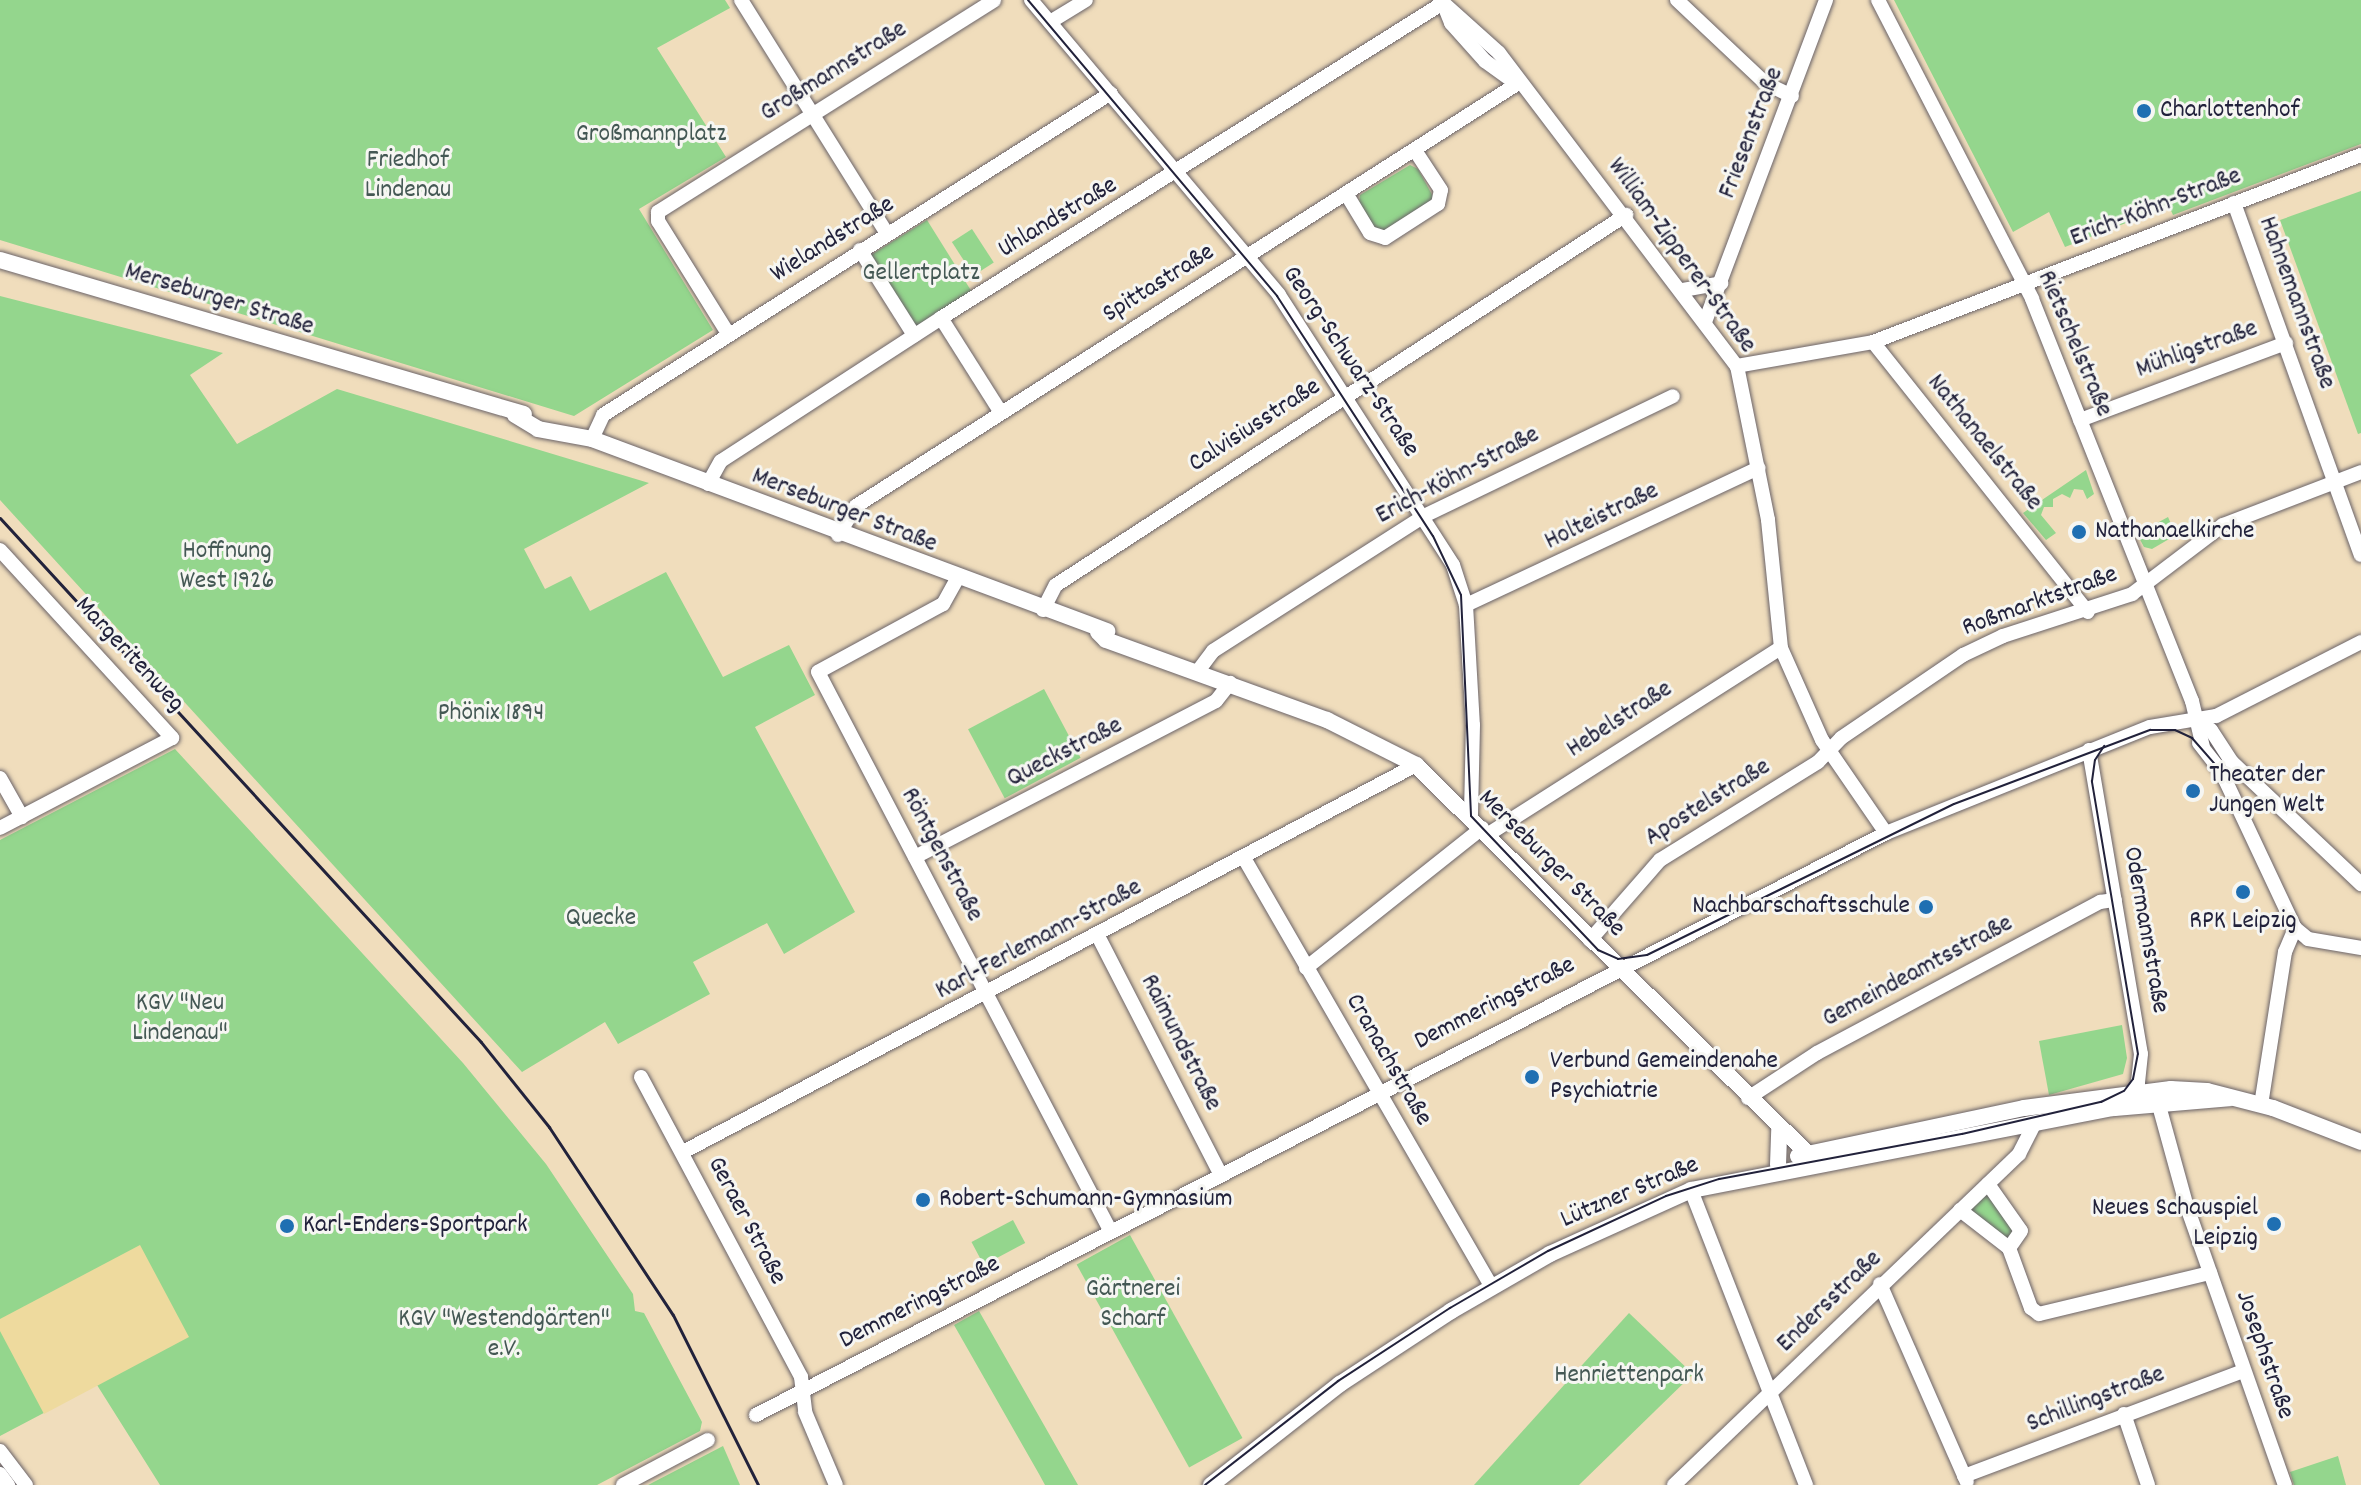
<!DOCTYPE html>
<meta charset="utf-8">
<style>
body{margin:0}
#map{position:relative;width:2361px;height:1485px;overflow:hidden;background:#f0ddbc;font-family:Dekko,sans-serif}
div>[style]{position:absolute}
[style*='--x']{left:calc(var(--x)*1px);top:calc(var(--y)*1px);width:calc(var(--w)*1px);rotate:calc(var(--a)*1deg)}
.green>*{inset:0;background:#94d68d;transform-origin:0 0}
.sand>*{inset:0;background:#eeda9e}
.roads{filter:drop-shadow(0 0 2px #6a6368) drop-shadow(0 0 2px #6a6368)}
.minor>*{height:14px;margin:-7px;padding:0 7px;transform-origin:7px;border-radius:7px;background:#fff}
.major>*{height:16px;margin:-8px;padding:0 8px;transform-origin:8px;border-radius:8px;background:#fff}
.tram>*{height:2px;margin:-1px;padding:0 1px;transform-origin:1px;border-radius:1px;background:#22223b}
.rail>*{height:3px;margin:-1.5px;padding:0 1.5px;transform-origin:1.5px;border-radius:1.5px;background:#22223b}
.dots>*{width:22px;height:22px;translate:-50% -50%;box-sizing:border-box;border:4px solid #f6f6f2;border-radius:50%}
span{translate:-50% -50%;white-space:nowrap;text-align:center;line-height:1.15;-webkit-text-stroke:6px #f6f6f2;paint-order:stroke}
.street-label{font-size:26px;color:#22223b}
.poi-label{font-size:26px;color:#22223b}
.left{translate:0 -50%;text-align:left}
.right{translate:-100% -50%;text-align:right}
.park-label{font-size:26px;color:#445854}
</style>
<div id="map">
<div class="green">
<i style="clip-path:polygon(0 0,725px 0,730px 8px,657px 48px,726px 157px,639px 209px,713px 330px,574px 416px,0 240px)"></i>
<i style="clip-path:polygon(1894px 0,2361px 0,2361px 144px,2173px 215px,2169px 206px,2065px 247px,2049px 212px,2013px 232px)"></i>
<i style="clip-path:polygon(1410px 165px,1418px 169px,1435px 200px,1383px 232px,1372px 230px,1359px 205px,1360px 195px)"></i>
<i style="clip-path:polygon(2361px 191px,2361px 433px,2358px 434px,2280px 220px)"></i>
<i style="left:927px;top:220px;width:86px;height:68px;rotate:58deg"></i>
<i style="left:972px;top:229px;width:40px;height:24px;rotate:57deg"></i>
<i style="clip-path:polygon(0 296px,223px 353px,190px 375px,237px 444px,337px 389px,649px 483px,524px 549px,545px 589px,571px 576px,590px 611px,666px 572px,723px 677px,789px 645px,815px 695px,755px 727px,855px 912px,784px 954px,767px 923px,693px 962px,710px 994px,618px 1044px,605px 1022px,522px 1072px,0 500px)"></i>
<i style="clip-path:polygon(2086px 470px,2094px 494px,2087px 499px,2083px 490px,2074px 489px,2070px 498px,2062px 494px,2053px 499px,2053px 507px,2044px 507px,2041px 515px,2056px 533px,2046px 540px,2023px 513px)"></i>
<i style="clip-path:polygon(2168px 517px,2176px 535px,2152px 549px,2144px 547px,2137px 534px)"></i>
<i style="left:1044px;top:689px;width:78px;height:86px;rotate:62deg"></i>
<i style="clip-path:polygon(175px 749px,463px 1063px,546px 1164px,633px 1294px,635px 1311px,644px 1313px,702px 1422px,700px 1431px,597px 1485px,160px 1485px,97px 1385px,0 1436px,0 840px)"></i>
<i style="clip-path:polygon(2122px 1025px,2127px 1058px,2123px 1074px,2049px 1095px,2039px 1041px)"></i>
<i style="clip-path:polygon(1988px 1184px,2020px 1227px,2009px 1248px,1960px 1210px)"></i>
<i style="left:1013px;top:1220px;width:26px;height:47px;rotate:62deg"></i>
<i style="left:1130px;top:1235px;width:232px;height:61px;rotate:61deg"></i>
<i style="clip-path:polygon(979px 1311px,1044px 1425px,1078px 1485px,1045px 1485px,1039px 1474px,954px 1325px)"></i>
<i style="clip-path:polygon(1629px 1313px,1693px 1374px,1579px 1485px,1474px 1485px)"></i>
<i style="clip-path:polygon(723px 1446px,740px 1485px,648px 1485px)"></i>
<i style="clip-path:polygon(2338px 1456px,2346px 1485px,2294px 1485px,2290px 1472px)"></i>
</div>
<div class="sand">
<i style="clip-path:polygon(140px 1245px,189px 1337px,44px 1414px,0 1331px,0 1319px)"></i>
</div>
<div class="roads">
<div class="minor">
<i style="--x:741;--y:0;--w:276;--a:58"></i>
<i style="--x:1031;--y:0;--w:385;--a:49.9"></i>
<i style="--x:1279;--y:295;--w:321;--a:57.2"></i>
<i style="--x:1453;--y:565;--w:42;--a:72"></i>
<i style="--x:1466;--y:605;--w:120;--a:86.7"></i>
<i style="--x:1473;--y:725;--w:91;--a:91.3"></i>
<i style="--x:1440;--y:0;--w:79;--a:41.9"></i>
<i style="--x:1499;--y:53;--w:393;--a:52.8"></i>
<i style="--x:1737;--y:366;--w:157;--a:78.6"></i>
<i style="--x:1768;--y:520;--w:129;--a:84.2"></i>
<i style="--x:1781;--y:648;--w:101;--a:66"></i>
<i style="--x:1822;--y:740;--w:113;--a:55.5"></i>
<i style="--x:1677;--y:0;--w:121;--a:43.3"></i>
<i style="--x:1765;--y:83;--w:30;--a:26"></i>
<i style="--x:1878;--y:0;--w:336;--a:62.7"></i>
<i style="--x:2032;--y:299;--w:433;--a:68.3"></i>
<i style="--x:2192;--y:701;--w:47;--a:76.6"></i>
<i style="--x:1443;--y:3;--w:22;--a:68"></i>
<i style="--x:1451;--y:23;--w:51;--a:48.2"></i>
<i style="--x:1485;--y:61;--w:39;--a:36"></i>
<i style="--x:1050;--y:22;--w:42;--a:-31.4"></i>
<i style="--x:1347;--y:195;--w:44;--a:58.8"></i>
<i style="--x:1370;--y:233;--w:16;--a:18"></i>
<i style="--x:1385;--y:238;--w:63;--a:-32.7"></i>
<i style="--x:1438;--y:204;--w:14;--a:-78"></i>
<i style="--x:1441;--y:190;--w:45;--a:-123.3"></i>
<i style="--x:2234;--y:203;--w:374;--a:70.2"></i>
<i style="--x:860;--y:250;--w:101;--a:57.6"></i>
<i style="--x:1683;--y:290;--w:39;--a:-10"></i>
<i style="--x:941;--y:318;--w:112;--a:57.7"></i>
<i style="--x:1705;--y:322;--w:344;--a:-69.4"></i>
<i style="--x:729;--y:335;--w:134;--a:-121.9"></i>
<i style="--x:658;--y:221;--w:9;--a:-90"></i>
<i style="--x:658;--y:212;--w:397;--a:-32.2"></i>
<i style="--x:1873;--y:342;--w:345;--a:51.5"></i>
<i style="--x:1737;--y:366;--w:138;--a:-10"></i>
<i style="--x:1873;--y:342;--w:523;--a:-20.97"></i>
<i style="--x:2080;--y:420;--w:220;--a:-20.5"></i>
<i style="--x:592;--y:439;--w:26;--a:-65"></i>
<i style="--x:603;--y:415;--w:601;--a:-32.37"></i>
<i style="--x:708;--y:484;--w:26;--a:-61"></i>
<i style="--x:721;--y:461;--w:262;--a:-33"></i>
<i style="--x:941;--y:318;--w:593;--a:-32.11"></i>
<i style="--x:838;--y:535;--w:34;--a:-58"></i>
<i style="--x:856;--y:506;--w:784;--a:-32.56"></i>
<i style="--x:0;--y:550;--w:255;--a:47.5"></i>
<i style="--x:172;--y:738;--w:194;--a:152.4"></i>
<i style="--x:957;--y:579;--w:29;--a:119"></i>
<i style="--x:943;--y:604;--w:142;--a:151.5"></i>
<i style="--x:818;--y:672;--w:630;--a:62.38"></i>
<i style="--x:1466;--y:605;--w:323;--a:-25.1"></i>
<i style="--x:1043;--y:610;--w:28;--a:-63"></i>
<i style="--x:1056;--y:585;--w:680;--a:-32.99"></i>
<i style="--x:1198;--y:671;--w:25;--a:-53"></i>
<i style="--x:1213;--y:651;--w:250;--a:-32.6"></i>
<i style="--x:1424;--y:516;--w:276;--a:-25.7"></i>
<i style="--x:2196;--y:720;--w:18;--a:34"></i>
<i style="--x:2211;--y:730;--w:38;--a:57"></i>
<i style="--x:2232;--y:762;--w:178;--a:43.4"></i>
<i style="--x:2199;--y:743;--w:36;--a:52"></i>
<i style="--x:2221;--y:771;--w:174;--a:64.8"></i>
<i style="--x:2295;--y:928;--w:17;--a:40"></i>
<i style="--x:2308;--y:939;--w:54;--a:9.6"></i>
<i style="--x:2089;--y:750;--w:308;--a:80.3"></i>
<i style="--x:2141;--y:1054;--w:30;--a:96"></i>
<i style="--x:2138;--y:1084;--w:20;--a:127"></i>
<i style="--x:0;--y:778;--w:45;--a:60.6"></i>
<i style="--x:1487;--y:835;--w:348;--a:-32.5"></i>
<i style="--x:915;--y:857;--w:339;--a:-27.4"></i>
<i style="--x:1216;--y:701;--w:23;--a:-52"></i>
<i style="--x:1244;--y:858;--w:494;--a:60"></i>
<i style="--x:1098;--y:936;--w:267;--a:62.8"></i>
<i style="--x:1590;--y:940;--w:106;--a:-48.8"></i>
<i style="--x:1660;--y:860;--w:186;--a:-31.8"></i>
<i style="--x:1818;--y:762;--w:33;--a:-46"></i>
<i style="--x:1841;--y:738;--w:148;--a:-34.2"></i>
<i style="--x:1963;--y:655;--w:44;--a:-25.4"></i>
<i style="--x:2003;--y:636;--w:136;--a:-18"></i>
<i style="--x:2132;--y:594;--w:114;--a:-37.2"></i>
<i style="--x:2223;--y:525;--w:148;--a:-21"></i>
<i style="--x:1306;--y:968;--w:225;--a:-38.5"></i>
<i style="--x:641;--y:1077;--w:340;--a:61.9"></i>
<i style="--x:801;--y:1377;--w:35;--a:83"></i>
<i style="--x:805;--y:1412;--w:79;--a:67"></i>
<i style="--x:1748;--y:1098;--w:82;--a:-33.1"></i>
<i style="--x:1817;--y:1053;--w:321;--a:-28.1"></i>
<i style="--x:2100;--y:902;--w:15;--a:-8"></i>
<i style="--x:2158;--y:1102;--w:109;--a:74.6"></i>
<i style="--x:2187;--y:1207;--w:295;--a:70.6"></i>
<i style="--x:2261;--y:1105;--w:155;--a:-81.1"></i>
<i style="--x:2285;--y:952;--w:26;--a:-67"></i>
<i style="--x:683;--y:1152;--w:829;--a:-27.83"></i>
<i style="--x:1988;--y:1184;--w:57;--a:54.9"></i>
<i style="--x:2021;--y:1231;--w:21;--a:125"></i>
<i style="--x:1691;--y:1190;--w:317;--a:68.7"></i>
<i style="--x:1960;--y:1210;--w:62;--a:37.8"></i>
<i style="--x:2009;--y:1248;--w:64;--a:69.9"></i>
<i style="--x:2031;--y:1308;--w:10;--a:37"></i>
<i style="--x:2039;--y:1314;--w:176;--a:-13.5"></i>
<i style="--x:1880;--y:1284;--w:216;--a:66.3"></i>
<i style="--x:2124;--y:1414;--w:75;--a:71.3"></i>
<i style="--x:756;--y:1415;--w:1271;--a:-27.25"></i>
<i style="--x:1886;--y:833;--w:284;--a:-21.9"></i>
<i style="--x:2150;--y:727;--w:67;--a:-9.5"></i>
<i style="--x:2216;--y:716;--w:163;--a:-27"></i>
<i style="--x:0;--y:1451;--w:43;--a:52.6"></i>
<i style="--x:0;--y:1474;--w:14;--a:54"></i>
<i style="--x:1964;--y:1476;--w:299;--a:-20.6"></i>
<i style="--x:623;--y:1485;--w:96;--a:-27.9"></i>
<i style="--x:1674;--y:1485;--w:478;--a:-43.8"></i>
<i style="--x:2019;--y:1154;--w:35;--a:-63"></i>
</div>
<div class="major">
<i style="--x:0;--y:260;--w:546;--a:16.38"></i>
<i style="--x:515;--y:415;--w:27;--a:31"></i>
<i style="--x:538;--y:429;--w:55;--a:10.5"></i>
<i style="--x:592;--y:439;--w:550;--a:20.45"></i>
<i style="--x:1098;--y:632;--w:11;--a:45"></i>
<i style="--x:1106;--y:640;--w:235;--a:19.9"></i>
<i style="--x:1327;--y:720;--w:100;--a:26.8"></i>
<i style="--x:1416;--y:765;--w:566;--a:44.79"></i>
<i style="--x:1798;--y:1156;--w:231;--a:-12"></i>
<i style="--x:2024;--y:1108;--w:148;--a:-7.4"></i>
<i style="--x:2171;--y:1089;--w:36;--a:3"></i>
<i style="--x:2207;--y:1091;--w:68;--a:14.4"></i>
<i style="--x:2273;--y:1108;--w:94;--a:21.1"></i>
<i style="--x:1778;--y:1165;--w:36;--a:-88"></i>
<i style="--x:1211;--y:1485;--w:164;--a:-38.1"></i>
<i style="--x:1340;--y:1384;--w:133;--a:-33.3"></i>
<i style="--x:1451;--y:1311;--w:114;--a:-29.9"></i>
<i style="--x:1550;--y:1254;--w:155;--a:-24.4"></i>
<i style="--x:1691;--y:1190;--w:431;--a:-11"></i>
<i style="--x:2114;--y:1108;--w:116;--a:-4.9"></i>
</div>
</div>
<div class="tram">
<i style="--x:1028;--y:0;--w:387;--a:49.9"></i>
<i style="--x:1277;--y:296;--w:286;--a:57"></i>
<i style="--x:1433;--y:536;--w:65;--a:64.6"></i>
<i style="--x:1461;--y:595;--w:221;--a:87.4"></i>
<i style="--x:1471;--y:816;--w:185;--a:46.5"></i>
<i style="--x:1598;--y:950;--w:22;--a:24"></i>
<i style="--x:1618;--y:959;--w:29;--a:-8"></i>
<i style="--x:1647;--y:955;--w:342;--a:-26.2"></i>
<i style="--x:1954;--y:804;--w:210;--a:-20.7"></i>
<i style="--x:2150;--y:730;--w:25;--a:0"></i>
<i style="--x:2175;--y:730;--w:19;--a:25"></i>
<i style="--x:2192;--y:738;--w:44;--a:48.7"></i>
<i style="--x:1205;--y:1485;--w:169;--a:-38"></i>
<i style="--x:1338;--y:1381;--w:134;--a:-33.1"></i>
<i style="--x:1450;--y:1308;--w:113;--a:-30.2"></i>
<i style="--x:1548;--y:1251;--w:130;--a:-25"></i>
<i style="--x:1666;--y:1196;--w:56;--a:-17.8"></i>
<i style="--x:1719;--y:1179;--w:247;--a:-10.5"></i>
<i style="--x:1962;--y:1134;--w:143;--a:-13"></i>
<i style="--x:2101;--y:1102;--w:25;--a:-26"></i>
<i style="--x:2124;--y:1091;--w:15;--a:-53"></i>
<i style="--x:2133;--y:1079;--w:25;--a:-79"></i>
<i style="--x:2138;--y:1054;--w:277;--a:-99.6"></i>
<i style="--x:2092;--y:781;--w:21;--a:-82"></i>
<i style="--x:2095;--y:760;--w:17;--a:-57"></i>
</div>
<div class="rail">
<i style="--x:0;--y:518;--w:711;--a:47.45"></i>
<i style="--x:481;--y:1042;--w:109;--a:51.3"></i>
<i style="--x:549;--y:1127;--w:225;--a:56.6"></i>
<i style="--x:673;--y:1315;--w:190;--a:63.4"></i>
</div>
<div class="dots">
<i style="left:2144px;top:111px;background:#1f6fb2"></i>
<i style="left:2079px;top:532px;background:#1f6fb2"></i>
<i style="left:2193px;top:791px;background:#1f6fb2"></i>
<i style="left:2243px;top:892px;background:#1f6fb2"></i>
<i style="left:1926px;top:907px;background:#1f6fb2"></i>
<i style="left:1532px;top:1077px;background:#1f6fb2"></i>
<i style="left:923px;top:1200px;background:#1f6fb2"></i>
<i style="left:2274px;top:1224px;background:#1f6fb2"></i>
<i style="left:287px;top:1226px;background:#1f6fb2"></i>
</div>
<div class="street-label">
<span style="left:834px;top:72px;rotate:-32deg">Großmannstraße</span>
<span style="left:1752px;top:133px;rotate:-69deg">Friesenstraße</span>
<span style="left:2156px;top:208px;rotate:-21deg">Erich-Köhn-Straße</span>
<span style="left:1058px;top:218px;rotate:-31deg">Uhlandstraße</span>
<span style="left:833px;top:240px;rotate:-32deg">Wielandstraße</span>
<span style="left:1681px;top:256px;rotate:54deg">William-Zipperer-Straße</span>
<span style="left:1159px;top:284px;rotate:-32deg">Spittastraße</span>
<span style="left:219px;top:300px;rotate:17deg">Merseburger Straße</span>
<span style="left:2296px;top:303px;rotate:70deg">Hahnemannstraße</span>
<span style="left:2074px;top:344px;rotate:67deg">Rietschelstraße</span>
<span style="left:2197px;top:350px;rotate:-20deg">Mühligstraße</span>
<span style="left:1350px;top:362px;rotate:56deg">Georg-Schwarz-Straße</span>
<span style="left:1255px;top:426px;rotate:-33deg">Calvisiusstraße</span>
<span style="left:1984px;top:443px;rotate:51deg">Nathanaelstraße</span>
<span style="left:1458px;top:476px;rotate:-28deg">Erich-Köhn-Straße</span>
<span style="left:844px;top:511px;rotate:21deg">Merseburger Straße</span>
<span style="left:1602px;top:517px;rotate:-26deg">Holteistraße</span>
<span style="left:2040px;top:602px;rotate:-20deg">Roßmarktstraße</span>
<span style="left:129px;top:655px;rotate:47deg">Margeritenweg</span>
<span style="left:1620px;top:720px;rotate:-33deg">Hebelstraße</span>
<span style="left:1065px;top:753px;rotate:-27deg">Queckstraße</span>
<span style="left:1708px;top:803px;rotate:-32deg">Apostelstraße</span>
<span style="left:941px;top:855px;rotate:62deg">Röntgenstraße</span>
<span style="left:1551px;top:864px;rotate:45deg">Merseburger Straße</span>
<span style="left:2145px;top:930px;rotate:80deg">Odermannstraße</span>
<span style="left:1039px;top:940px;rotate:-28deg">Karl-Ferlemann-Straße</span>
<span style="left:1918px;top:972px;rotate:-28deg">Gemeindeamtsstraße</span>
<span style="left:1495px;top:1004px;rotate:-27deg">Demmeringstraße</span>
<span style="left:1180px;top:1043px;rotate:63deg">Raimundstraße</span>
<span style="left:1388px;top:1060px;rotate:60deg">Cranachstraße</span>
<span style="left:1630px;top:1193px;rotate:-23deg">Lützner Straße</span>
<span style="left:746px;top:1221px;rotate:62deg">Geraer Straße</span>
<span style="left:1830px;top:1302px;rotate:-44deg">Endersstraße</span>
<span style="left:920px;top:1303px;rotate:-27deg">Demmeringstraße</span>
<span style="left:2264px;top:1355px;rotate:71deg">Josephstraße</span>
<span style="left:2096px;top:1400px;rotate:-21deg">Schillingstraße</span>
</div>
<div class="poi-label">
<span class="left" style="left:2160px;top:111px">Charlottenhof</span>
<span class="left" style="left:2095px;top:532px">Nathanaelkirche</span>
<span class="left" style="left:2209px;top:791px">Theater der<br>Jungen Welt</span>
<span class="right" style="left:1910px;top:907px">Nachbarschaftsschule</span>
<span style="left:2243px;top:922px">RPK Leipzig</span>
<span class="left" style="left:1550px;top:1077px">Verbund Gemeindenahe<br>Psychiatrie</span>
<span class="left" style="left:939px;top:1200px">Robert-Schumann-Gymnasium</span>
<span class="right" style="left:2258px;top:1224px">Neues Schauspiel<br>Leipzig</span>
<span class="left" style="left:303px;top:1226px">Karl-Enders-Sportpark</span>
</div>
<div class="park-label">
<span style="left:651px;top:135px">Großmannplatz</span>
<span style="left:408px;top:176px">Friedhof<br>Lindenau</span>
<span style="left:921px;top:274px">Gellertplatz</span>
<span style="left:227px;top:567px">Hoffnung<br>West 1926</span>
<span style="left:491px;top:714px">Phönix 1894</span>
<span style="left:601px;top:919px">Quecke</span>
<span style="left:180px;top:1019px">KGV "Neu<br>Lindenau"</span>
<span style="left:1133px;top:1305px">Gärtnerei<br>Scharf</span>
<span style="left:504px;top:1335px">KGV "Westendgärten"<br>e.V.</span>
<span style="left:1629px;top:1376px">Henriettenpark</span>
</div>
</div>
